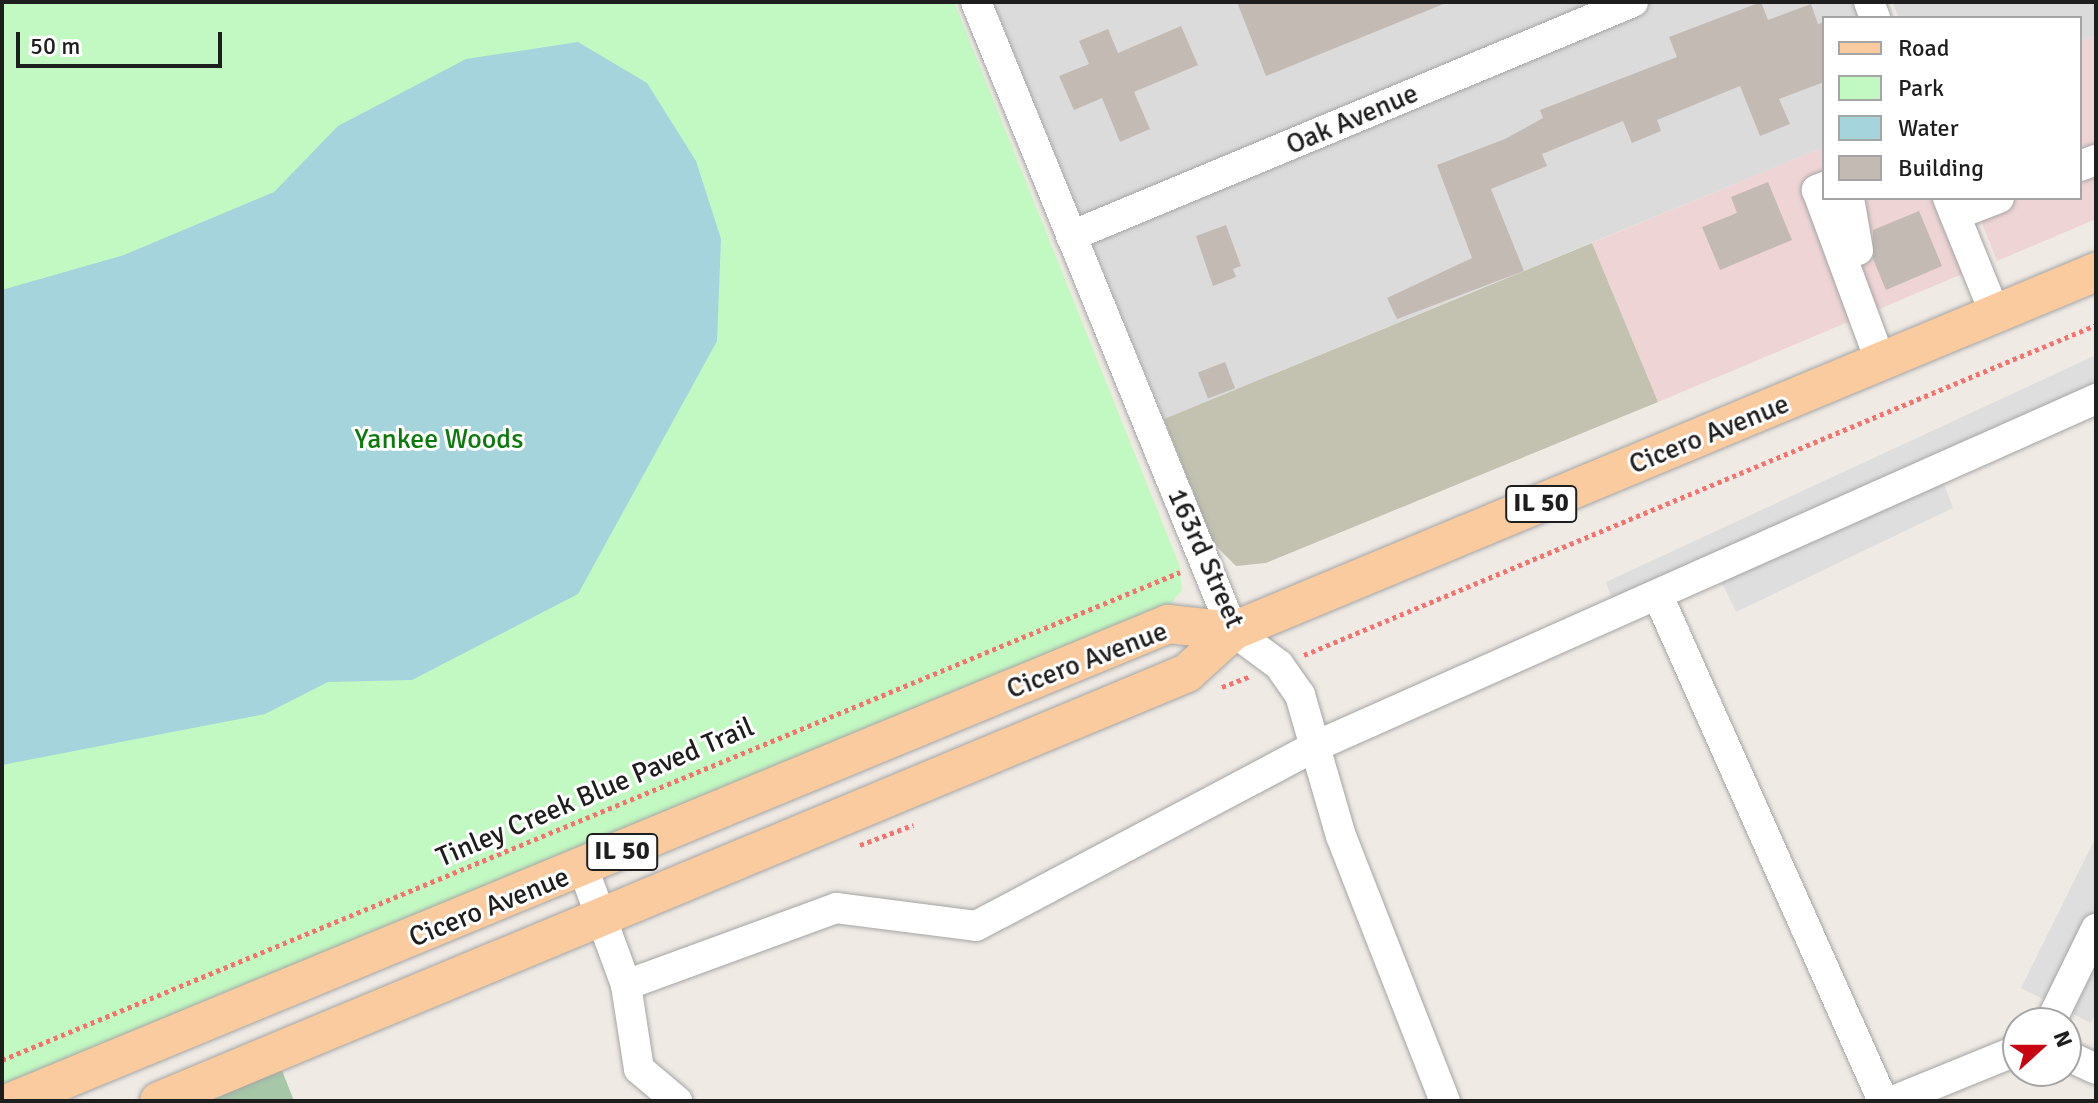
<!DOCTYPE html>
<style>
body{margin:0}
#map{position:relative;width:2098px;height:1103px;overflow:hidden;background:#efeae4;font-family:Signika,sans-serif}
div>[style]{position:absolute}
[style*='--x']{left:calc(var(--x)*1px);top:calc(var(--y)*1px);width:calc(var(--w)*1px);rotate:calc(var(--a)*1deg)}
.residential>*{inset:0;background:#dcdbdb}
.commercial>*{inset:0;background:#efd4d5}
.construction>*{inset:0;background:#c3c2b0}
.cemetery>*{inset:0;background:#a6c7a8}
.park>*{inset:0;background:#c2f8c2}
.parking>*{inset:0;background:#dedede}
.water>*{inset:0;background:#a5d4dc}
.building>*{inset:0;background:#c3bab4;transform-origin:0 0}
.path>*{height:5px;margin-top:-2.5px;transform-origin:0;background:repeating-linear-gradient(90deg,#f7716d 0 4px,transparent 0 8px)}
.roads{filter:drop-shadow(0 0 2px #a5a5a5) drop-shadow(0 0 2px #a5a5a5)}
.minor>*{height:30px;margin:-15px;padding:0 15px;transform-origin:15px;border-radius:15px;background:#fff}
.major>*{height:38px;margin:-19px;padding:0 19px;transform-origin:19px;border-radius:19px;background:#facb9e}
span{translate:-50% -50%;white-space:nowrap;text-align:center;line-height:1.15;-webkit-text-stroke:6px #fff;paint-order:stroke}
.shield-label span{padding:2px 6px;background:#fff;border:2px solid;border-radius:6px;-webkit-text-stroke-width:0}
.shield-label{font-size:26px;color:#1e1e1e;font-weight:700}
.street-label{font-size:28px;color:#1e1e1e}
.park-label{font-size:28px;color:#0e7a0e}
.frame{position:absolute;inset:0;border:4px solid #1e1e1e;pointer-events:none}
.legend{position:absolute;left:1822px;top:16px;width:260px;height:184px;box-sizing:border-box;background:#fff;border:2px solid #a5a5a5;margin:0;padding:10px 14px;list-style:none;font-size:24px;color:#1e1e1e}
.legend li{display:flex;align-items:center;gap:16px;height:40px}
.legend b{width:40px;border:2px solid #a5a5a5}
.north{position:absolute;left:2002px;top:1007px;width:80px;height:80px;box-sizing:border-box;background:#fff;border:2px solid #a5a5a5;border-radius:50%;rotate:69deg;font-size:22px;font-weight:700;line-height:32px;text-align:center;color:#1e1e1e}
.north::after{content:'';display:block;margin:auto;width:28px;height:36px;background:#c80413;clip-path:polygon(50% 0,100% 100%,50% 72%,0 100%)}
.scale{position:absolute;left:16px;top:32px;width:206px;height:36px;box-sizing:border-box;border:4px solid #1e1e1e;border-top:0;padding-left:10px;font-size:24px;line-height:28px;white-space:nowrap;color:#1e1e1e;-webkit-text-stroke:6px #fff;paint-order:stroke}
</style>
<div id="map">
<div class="residential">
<i style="clip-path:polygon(993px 2px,1861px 2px,1868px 18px,1824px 18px,1824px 147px,1164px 419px)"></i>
<i style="clip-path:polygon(1892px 2px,2096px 2px,2096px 35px,2080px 42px,2080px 18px,1899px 18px)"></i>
</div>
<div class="commercial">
<i style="clip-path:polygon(2096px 35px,2096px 219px,1997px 261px,1972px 198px,2080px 198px,2080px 42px)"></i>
<i style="clip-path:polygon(1824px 147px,1824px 198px,1939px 198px,1967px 272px,1658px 402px,1592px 243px)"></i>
</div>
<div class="construction">
<i style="clip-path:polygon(1592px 243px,1658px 402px,1266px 563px,1236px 566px,1214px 544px,1164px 419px)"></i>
</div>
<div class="cemetery">
<i style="clip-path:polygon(281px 1068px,294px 1101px,202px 1101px)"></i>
</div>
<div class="park">
<i style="clip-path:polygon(2px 2px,954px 2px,1179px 564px,1182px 590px,1165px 611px,2px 1094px)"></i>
</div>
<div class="parking">
<i style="clip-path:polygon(2096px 355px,2096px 399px,1938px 467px,1953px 508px,1736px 612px,1716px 570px,1617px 614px,1606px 582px)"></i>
<i style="clip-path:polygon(2096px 837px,2096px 1013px,2091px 1023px,2021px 988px)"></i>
</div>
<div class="water">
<i style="clip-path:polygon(578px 42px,647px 83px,696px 161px,721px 239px,717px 341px,578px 594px,412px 680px,328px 682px,265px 714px,2px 765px,2px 290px,124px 255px,274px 192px,338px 126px,466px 59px)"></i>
</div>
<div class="building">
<i style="clip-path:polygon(1237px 2px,1446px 2px,1446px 3px,1266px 76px)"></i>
<i style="clip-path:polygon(1761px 2px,1768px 20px,1811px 4px,1818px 24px,1824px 22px,1824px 82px,1779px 99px,1790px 124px,1760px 136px,1740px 86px,1657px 120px,1661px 131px,1632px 143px,1623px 121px,1542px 154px,1547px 166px,1491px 189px,1524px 271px,1397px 319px,1387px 298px,1472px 258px,1437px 165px,1505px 139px,1543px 118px,1540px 110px,1677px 57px,1669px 37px)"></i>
<i style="clip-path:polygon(1181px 26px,1198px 65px,1134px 92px,1150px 129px,1120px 142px,1102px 98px,1074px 110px,1059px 76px,1089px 64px,1079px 41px,1108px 29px,1118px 53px)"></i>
<i style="clip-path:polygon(1768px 182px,1792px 240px,1720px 270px,1702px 227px,1737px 213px,1731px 197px)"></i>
<i style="clip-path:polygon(1919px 211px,1942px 266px,1886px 290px,1873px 259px,1873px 230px)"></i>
<i style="clip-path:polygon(1226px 225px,1241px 266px,1233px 269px,1236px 277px,1213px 286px,1196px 236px)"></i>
<i style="left:1225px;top:362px;width:28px;height:29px;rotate:69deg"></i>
</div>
<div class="path">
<i style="--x:1304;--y:655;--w:858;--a:-22.62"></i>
<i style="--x:1222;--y:687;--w:30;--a:-21"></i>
<i style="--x:860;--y:845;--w:57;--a:-20.7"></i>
<i style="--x:2;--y:1060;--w:1275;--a:-22.5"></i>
</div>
<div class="roads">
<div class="minor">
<i style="--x:976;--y:2;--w:679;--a:67.78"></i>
<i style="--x:1233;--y:631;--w:57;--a:36.5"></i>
<i style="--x:1279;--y:665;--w:37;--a:55"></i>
<i style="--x:1300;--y:695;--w:147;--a:73.8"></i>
<i style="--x:1341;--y:836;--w:285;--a:68.6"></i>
<i style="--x:1869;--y:2;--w:17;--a:69"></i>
<i style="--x:2080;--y:166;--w:17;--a:-21"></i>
<i style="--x:1824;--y:187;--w:8;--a:157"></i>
<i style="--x:1817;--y:190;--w:184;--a:69.7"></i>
<i style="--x:1849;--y:198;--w:53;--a:80.2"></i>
<i style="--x:1948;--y:198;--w:125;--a:67.9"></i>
<i style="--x:1955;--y:215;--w:47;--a:-21.1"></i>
<i style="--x:1071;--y:236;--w:609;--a:-22.61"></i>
<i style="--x:1659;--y:598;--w:551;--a:66"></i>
<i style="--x:583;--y:868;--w:125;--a:69.8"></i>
<i style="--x:626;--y:985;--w:85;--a:81.2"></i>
<i style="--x:639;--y:1069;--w:50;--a:40.1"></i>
<i style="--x:626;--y:985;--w:224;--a:-20.1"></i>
<i style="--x:836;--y:908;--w:141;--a:7.3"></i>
<i style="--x:976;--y:926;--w:385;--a:-27.9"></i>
<i style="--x:1316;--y:746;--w:854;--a:-23.98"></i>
<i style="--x:2050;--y:1023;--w:105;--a:-63.9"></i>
<i style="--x:2066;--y:1055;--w:33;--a:25"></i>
<i style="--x:1893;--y:1101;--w:135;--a:-22.2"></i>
</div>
<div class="major">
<i style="--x:13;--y:1101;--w:1250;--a:-22.44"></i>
<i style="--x:1168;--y:624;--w:65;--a:6.1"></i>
<i style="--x:159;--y:1101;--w:1114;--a:-22.6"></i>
<i style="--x:1187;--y:673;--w:62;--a:-42.4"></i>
<i style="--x:1233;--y:631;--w:935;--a:-22.59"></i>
</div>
</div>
<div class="shield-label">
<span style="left:1541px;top:504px">IL 50</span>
<span style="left:622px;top:852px">IL 50</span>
</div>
<div class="street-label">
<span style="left:1352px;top:119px;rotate:-23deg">Oak Avenue</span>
<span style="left:1709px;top:434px;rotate:-22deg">Cicero Avenue</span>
<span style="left:1206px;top:558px;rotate:66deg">163rd Street</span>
<span style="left:1087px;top:660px;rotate:-21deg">Cicero Avenue</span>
<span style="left:595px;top:792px;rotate:-23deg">Tinley Creek Blue Paved Trail</span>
<span style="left:489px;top:907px;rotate:-22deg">Cicero Avenue</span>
</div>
<div class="park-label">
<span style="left:439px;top:439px">Yankee Woods</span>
</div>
<div class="frame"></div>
<ul class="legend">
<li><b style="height:10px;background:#facb9e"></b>Road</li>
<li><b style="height:22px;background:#c2f8c2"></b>Park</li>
<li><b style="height:22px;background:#a5d4dc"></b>Water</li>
<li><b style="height:22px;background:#c3bab4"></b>Building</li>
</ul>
<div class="north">N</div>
<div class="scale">50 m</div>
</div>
